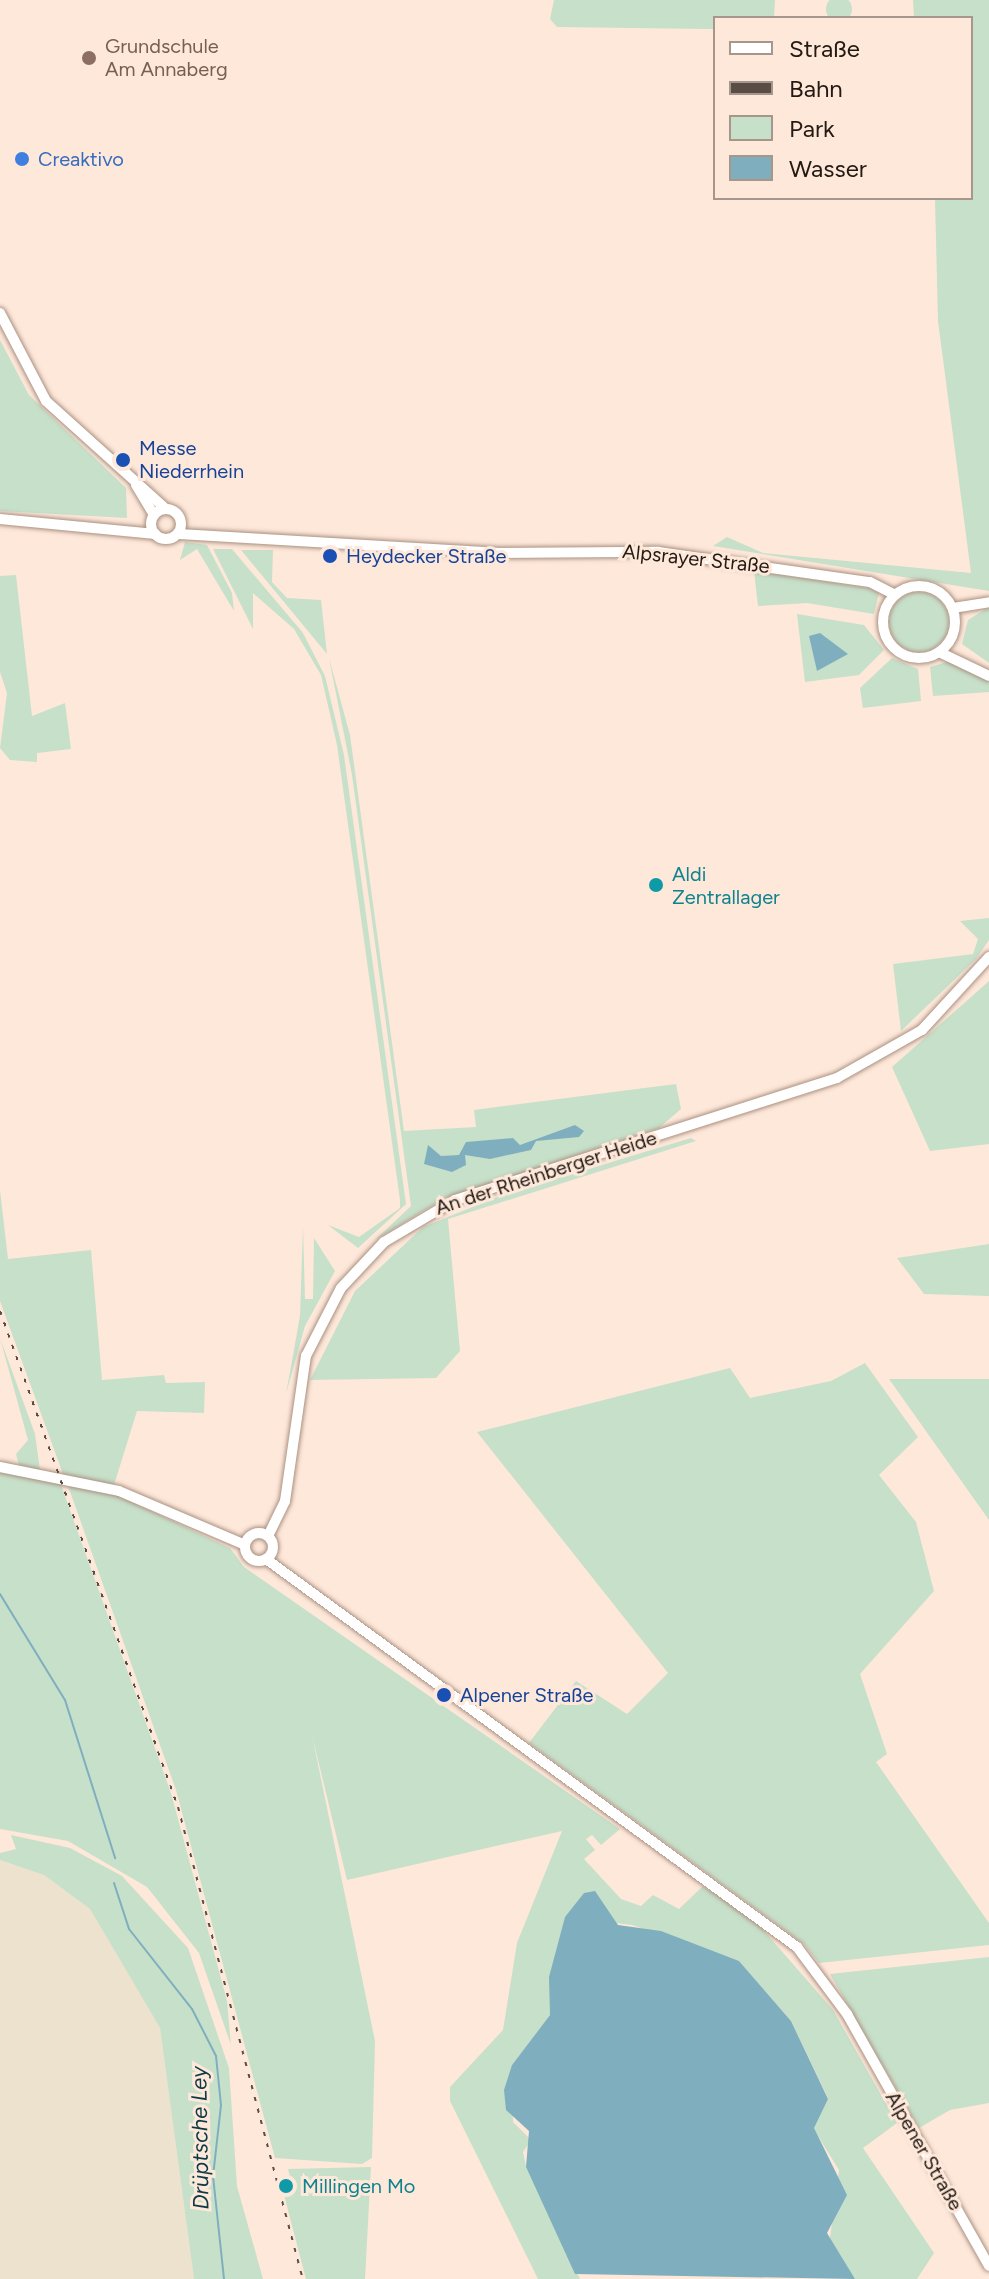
<!DOCTYPE html>
<meta charset="utf-8">
<style>
body{margin:0}
#map{position:relative;width:989px;height:2279px;overflow:hidden;background:#fee8da;font-family:Figtree,sans-serif}
div>[style]{position:absolute}
[style*='--x']{left:calc(var(--x)*1px);top:calc(var(--y)*1px);width:calc(var(--w)*1px);rotate:calc(var(--a)*1deg)}
.industrial>*{inset:0;background:#ece2cd}
.green>*{inset:0;background:#c7e0ca}
.round{border-radius:50%}
.water>*{inset:0;background:#7fafbe}
.stream>*{height:2px;margin:-1px;padding:0 1px;transform-origin:1px;border-radius:1px;background:#7fafbe}
.roads{filter:drop-shadow(0 0 2px #aa9181) drop-shadow(0 0 2px #aa9181)}
.minor>*{height:10px;margin:-5px;padding:0 5px;transform-origin:5px;border-radius:5px;background:#fff}
.minor>.ring{margin:-5px;padding:0;box-sizing:content-box;background:none;border:10px solid #fff;border-radius:50%}
.rail>*{height:2px;margin-top:-1px;transform-origin:0;background:repeating-linear-gradient(90deg,#594d45 0 4px,transparent 0 12px)}
.dots>*{width:22px;height:22px;translate:-50% -50%;box-sizing:border-box;border:4px solid #fee8da;border-radius:50%}
span{translate:-50% -50%;white-space:nowrap;text-align:center;line-height:1.15;-webkit-text-stroke:6px #fee8da;paint-order:stroke}
.education-label{font-size:20px;color:#785e54}
.left{translate:0 -50%;text-align:left}
.shop-label{font-size:20px;color:#366cbe}
.transit-label{font-size:20px;color:#164399}
.street-label{font-size:20px;color:#231a14}
.culture-label{font-size:20px;color:#0d838f}
.water-label{font-size:22px;color:#0d3a45;font-style:italic}
.legend{position:absolute;left:713px;top:16px;width:260px;height:184px;box-sizing:border-box;background:#fee8da;border:2px solid #a6968b;margin:0;padding:10px 14px;list-style:none;font-size:24px;color:#231a14}
.legend li{display:flex;align-items:center;gap:16px;height:40px}
.legend b{width:40px;border:2px solid #a6968b}
</style>
<div id="map">
<div class="industrial">
<i style="clip-path:polygon(0 1860px,44px 1875px,90px 1909px,160px 2028px,194px 2279px,0 2279px)"></i>
</div>
<div class="green">
<i class="round" style="left:826px;top:-4px;width:26px;height:26px"></i>
<i style="clip-path:polygon(554px 0,775px 0,774px 18px,715px 18px,715px 29px,707px 29px,557px 27px,550px 19px)"></i>
<i style="clip-path:polygon(913px 0,989px 0,989px 591px,713px 546px,727px 537px,763px 553px,971px 573px,938px 321px,935px 198px,971px 198px,971px 18px,914px 18px)"></i>
<i style="clip-path:polygon(0 340px,29px 395px,126px 488px,127px 518px,0 511px)"></i>
<i style="clip-path:polygon(185px 542px,207px 545px,232px 593px,234px 611px,197px 549px,180px 560px)"></i>
<i style="clip-path:polygon(213px 549px,232px 549px,303px 633px,325px 676px,344px 755px,406px 1204px,358px 1248px,328px 1225px,359px 1237px,400px 1208px,400px 1200px,337px 745px,321px 675px,294px 629px,253px 593px,253px 629px)"></i>
<i style="clip-path:polygon(241px 550px,273px 550px,272px 582px,287px 598px,321px 600px,327px 654px)"></i>
<i style="clip-path:polygon(754px 571px,869px 588px,879px 593px,874px 614px,807px 603px,758px 606px)"></i>
<i style="clip-path:polygon(16px 575px,32px 716px,65px 703px,71px 749px,37px 753px,37px 762px,10px 760px,0 748px,7px 693px,0 672px,0 576px)"></i>
<i class="round" style="left:889px;top:592px;width:60px;height:60px"></i>
<i style="clip-path:polygon(989px 607px,989px 663px,962px 644px,968px 620px)"></i>
<i style="clip-path:polygon(797px 614px,864px 625px,884px 650px,859px 675px,805px 682px)"></i>
<i style="clip-path:polygon(329px 658px,350px 735px,404px 1131px,476px 1127px,474px 1110px,676px 1084px,681px 1109px,659px 1128px,445px 1198px,375px 1240px,411px 1206px,352px 775px)"></i>
<i style="clip-path:polygon(892px 658px,918px 669px,921px 701px,863px 708px,860px 688px)"></i>
<i style="clip-path:polygon(950px 661px,989px 680px,989px 692px,933px 696px,930px 667px)"></i>
<i style="clip-path:polygon(989px 918px,989px 940px,976px 959px,901px 1031px,893px 964px,973px 954px,978px 939px,960px 921px)"></i>
<i style="clip-path:polygon(989px 981px,989px 1144px,930px 1151px,892px 1067px)"></i>
<i style="clip-path:polygon(691px 1138px,696px 1141px,448px 1219px,460px 1351px,436px 1378px,310px 1380px,355px 1291px,423px 1227px,500px 1196px)"></i>
<i style="clip-path:polygon(0 1190px,8px 1259px,91px 1250px,102px 1380px,164px 1375px,166px 1383px,205px 1382px,204px 1413px,137px 1411px,114px 1485px,63px 1474px,0 1301px)"></i>
<i style="clip-path:polygon(303px 1227px,305px 1299px,313px 1299px,314px 1238px,335px 1271px,305px 1326px,286px 1394px,300px 1316px)"></i>
<i style="clip-path:polygon(989px 1244px,989px 1296px,924px 1294px,897px 1258px)"></i>
<i style="clip-path:polygon(0 1338px,35px 1434px,40px 1470px,19px 1465px,16px 1454px,28px 1440px)"></i>
<i style="clip-path:polygon(865px 1363px,918px 1437px,879px 1475px,916px 1522px,934px 1591px,860px 1674px,887px 1754px,876px 1762px,989px 1923px,989px 1945px,819px 1963px,804px 1944px,529px 1743px,576px 1681px,627px 1714px,668px 1673px,477px 1432px,730px 1368px,750px 1398px,831px 1381px)"></i>
<i style="clip-path:polygon(889px 1379px,989px 1379px,989px 1520px)"></i>
<i style="clip-path:polygon(0 1471px,60px 1482px,171px 1793px,227px 2001px,231px 2045px,199px 1953px,147px 1887px,68px 1841px,0 1829px)"></i>
<i style="clip-path:polygon(67px 1483px,108px 1491px,230px 1548px,244px 1567px,620px 1829px,601px 1845px,592px 1835px,586px 1839px,595px 1850px,584px 1859px,621px 1899px,641px 1906px,653px 1895px,679px 1909px,703px 1886px,758px 1924px,833px 2010px,897px 2123px,863px 2148px,934px 2253px,917px 2279px,855px 2279px,829px 2245px,839px 2170px,813px 2128px,828px 2098px,791px 2021px,739px 1961px,632px 1925px,565px 1917px,550px 2015px,512px 2065px,513px 2122px,531px 2140px,523px 2152px,526px 2167px,580px 2279px,538px 2279px,450px 2101px,450px 2087px,503px 2030px,517px 1943px,562px 1831px,347px 1880px,312px 1735px,375px 2041px,372px 2158px,362px 2164px,275px 2158px,176px 1790px)"></i>
<i style="clip-path:polygon(11px 1835px,70px 1848px,122px 1876px,188px 1948px,229px 2068px,237px 2186px,263px 2279px,194px 2279px,160px 2028px,90px 1909px,44px 1875px,0 1860px,0 1853px,16px 1849px)"></i>
<i style="clip-path:polygon(989px 1957px,989px 2103px,950px 2110px,919px 2128px,830px 1974px)"></i>
<i style="clip-path:polygon(371px 2167px,365px 2279px,306px 2279px,284px 2195px,293px 2189px,288px 2169px)"></i>
</div>
<div class="water">
<i style="clip-path:polygon(820px 633px,848px 654px,817px 671px,809px 636px)"></i>
<i style="clip-path:polygon(575px 1125px,584px 1131px,579px 1137px,536px 1141px,531px 1150px,490px 1159px,465px 1155px,466px 1165px,452px 1172px,424px 1164px,428px 1145px,441px 1156px,459px 1155px,466px 1142px,513px 1138px,520px 1145px)"></i>
<i style="clip-path:polygon(595px 1891px,618px 1925px,661px 1931px,739px 1961px,791px 2021px,828px 2099px,814px 2128px,847px 2195px,827px 2233px,855px 2279px,575px 2274px,526px 2167px,529px 2131px,506px 2110px,504px 2090px,512px 2065px,550px 2015px,549px 1977px,565px 1917px,584px 1893px)"></i>
</div>
<div class="stream">
<i style="--x:0;--y:1594;--w:124;--a:58.5"></i>
<i style="--x:65;--y:1700;--w:166;--a:72.4"></i>
<i style="--x:114;--y:1883;--w:48;--a:71.9"></i>
<i style="--x:129;--y:1929;--w:102;--a:51.8"></i>
<i style="--x:192;--y:2009;--w:53;--a:62.9"></i>
<i style="--x:216;--y:2056;--w:49;--a:84.2"></i>
<i style="--x:221;--y:2105;--w:71;--a:96.4"></i>
<i style="--x:213;--y:2176;--w:104;--a:83.9"></i>
</div>
<div class="roads">
<div class="minor">
<i style="--x:0;--y:313;--w:99;--a:62.4"></i>
<i style="--x:46;--y:401;--w:161;--a:42"></i>
<i style="--x:136;--y:485;--w:35;--a:59"></i>
<i class="ring" style="left:151px;top:509px;width:20px;height:20px"></i>
<i style="--x:0;--y:519;--w:156;--a:5.5"></i>
<i style="--x:179;--y:534;--w:318;--a:3.4"></i>
<i style="--x:496;--y:553;--w:162;--a:-0.4"></i>
<i style="--x:658;--y:552;--w:214;--a:8.1"></i>
<i style="--x:870;--y:582;--w:28;--a:27"></i>
<i class="ring" style="left:883px;top:586px;width:62px;height:62px"></i>
<i style="--x:953;--y:608;--w:36;--a:-9"></i>
<i style="--x:939;--y:652;--w:55;--a:25.6"></i>
<i style="--x:0;--y:1467;--w:121;--a:11.4"></i>
<i style="--x:119;--y:1491;--w:137;--a:23.2"></i>
<i class="ring" style="left:245px;top:1533px;width:18px;height:18px"></i>
<i style="--x:268;--y:1536;--w:39;--a:-64"></i>
<i style="--x:285;--y:1501;--w:147;--a:-81.8"></i>
<i style="--x:306;--y:1356;--w:76;--a:-62.8"></i>
<i style="--x:341;--y:1288;--w:63;--a:-46.9"></i>
<i style="--x:384;--y:1242;--w:82;--a:-30.6"></i>
<i style="--x:455;--y:1200;--w:401;--a:-17.7"></i>
<i style="--x:837;--y:1078;--w:98;--a:-29.5"></i>
<i style="--x:922;--y:1030;--w:99;--a:-47.5"></i>
<i style="--x:266;--y:1559;--w:658;--a:36.16"></i>
<i style="--x:797;--y:1947;--w:84;--a:53.3"></i>
<i style="--x:847;--y:2014;--w:289;--a:60.6"></i>
</div>
</div>
<div class="rail">
<i style="--x:0;--y:1311;--w:527;--a:70.26"></i>
<i style="--x:178;--y:1807;--w:488;--a:75.2"></i>
</div>
<div class="dots">
<i style="left:89px;top:58px;background:#8d6e63"></i>
<i style="left:22px;top:159px;background:#3f7fe0"></i>
<i style="left:123px;top:460px;background:#1a4fb4"></i>
<i style="left:330px;top:556px;background:#1a4fb4"></i>
<i style="left:656px;top:885px;background:#0f9aa8"></i>
<i style="left:444px;top:1695px;background:#1a4fb4"></i>
<i style="left:286px;top:2186px;background:#0f9aa8"></i>
</div>
<div class="education-label">
<span class="left" style="left:105px;top:58px">Grundschule<br>Am Annaberg</span>
</div>
<div class="shop-label">
<span class="left" style="left:38px;top:159px">Creaktivo</span>
</div>
<div class="transit-label">
<span class="left" style="left:139px;top:460px">Messe<br>Niederrhein</span>
<span class="left" style="left:346px;top:556px">Heydecker Straße</span>
<span class="left" style="left:460px;top:1695px">Alpener Straße</span>
</div>
<div class="street-label">
<span style="left:696px;top:559px;rotate:6deg">Alpsrayer Straße</span>
<span style="left:546px;top:1173px;rotate:-18deg">An der Rheinberger Heide</span>
<span style="left:924px;top:2151px;rotate:60deg">Alpener Straße</span>
</div>
<div class="culture-label">
<span class="left" style="left:672px;top:886px">Aldi<br>Zentrallager</span>
<span class="left" style="left:302px;top:2186px">Millingen Mo</span>
</div>
<div class="water-label">
<span style="left:200px;top:2138px;rotate:-91deg">Drüptsche Ley</span>
</div>
<ul class="legend">
<li><b style="height:10px;background:#fff"></b>Straße</li>
<li><b style="height:10px;background:#594d45"></b>Bahn</li>
<li><b style="height:22px;background:#c7e0ca"></b>Park</li>
<li><b style="height:22px;background:#7fafbe"></b>Wasser</li>
</ul>
</div>
